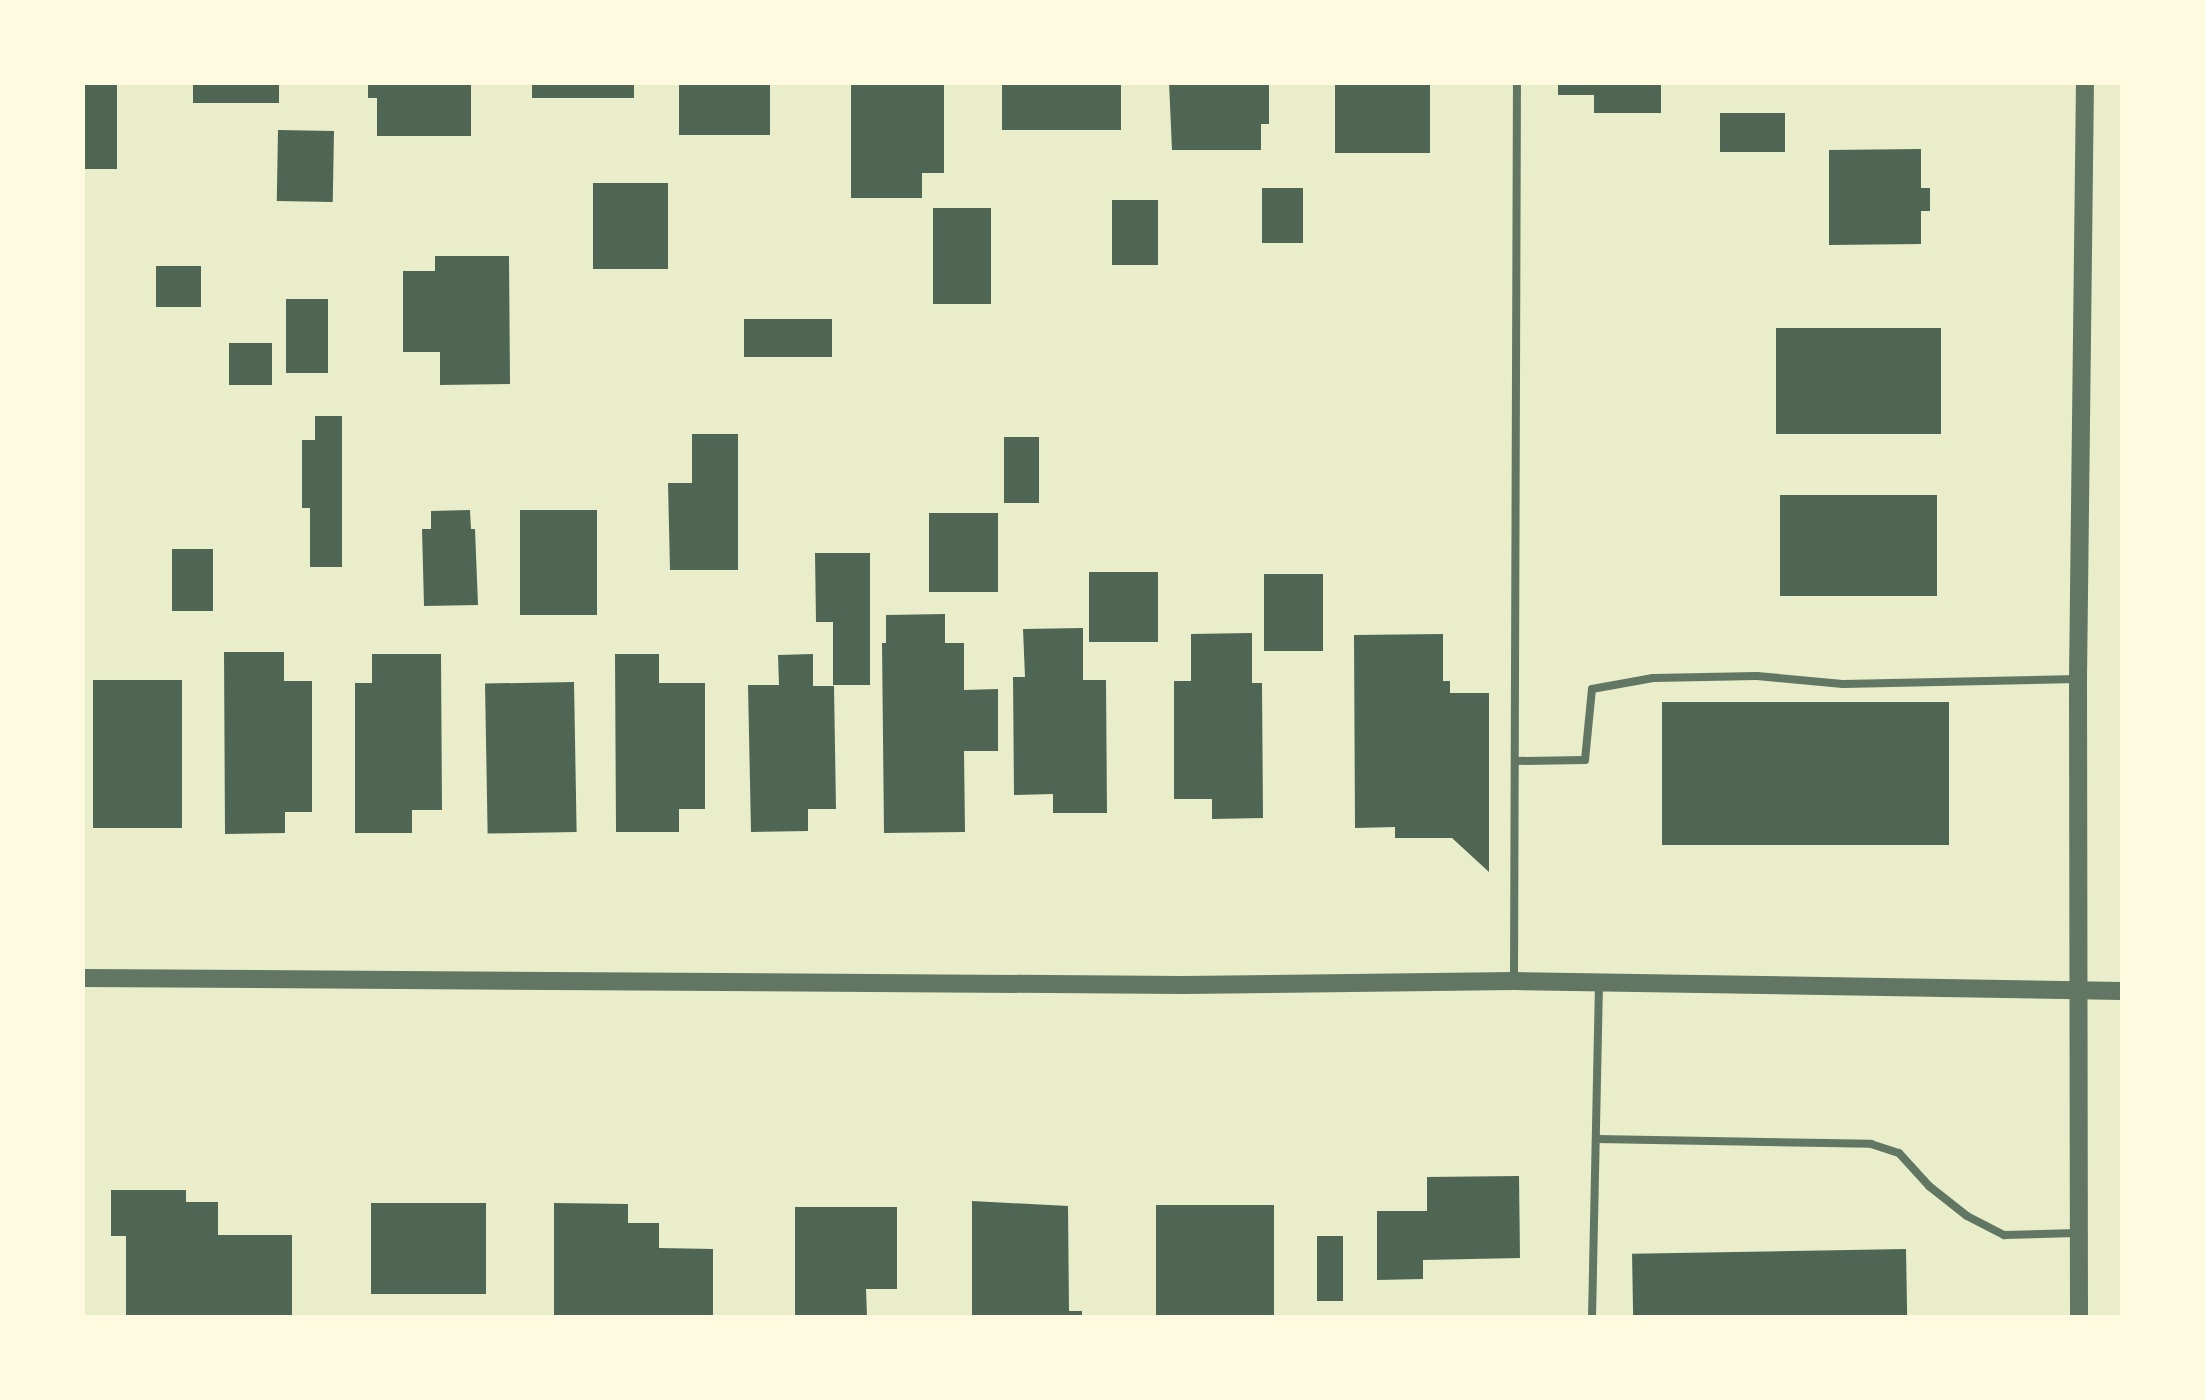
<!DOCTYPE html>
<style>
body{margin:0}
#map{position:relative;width:2205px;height:1400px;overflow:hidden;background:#e9edc9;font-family:Literata,serif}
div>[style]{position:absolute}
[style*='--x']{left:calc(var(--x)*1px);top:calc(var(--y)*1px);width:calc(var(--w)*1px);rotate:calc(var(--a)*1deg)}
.building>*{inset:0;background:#4f6655;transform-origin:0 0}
.service>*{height:8px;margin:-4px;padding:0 4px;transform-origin:4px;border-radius:4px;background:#617663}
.tertiary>*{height:18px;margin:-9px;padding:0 9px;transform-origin:9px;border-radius:9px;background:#617663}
span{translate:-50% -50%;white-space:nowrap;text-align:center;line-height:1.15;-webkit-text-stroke:10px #fefae0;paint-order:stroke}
.frame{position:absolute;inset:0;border:85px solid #fefae0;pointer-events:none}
</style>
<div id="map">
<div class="building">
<i style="left:82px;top:82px;width:35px;height:87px"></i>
<i style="left:193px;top:82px;width:86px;height:21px"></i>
<i style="clip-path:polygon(368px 82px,471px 82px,471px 136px,377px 136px,377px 98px,368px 98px)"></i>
<i style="left:532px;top:82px;width:102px;height:16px"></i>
<i style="left:679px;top:82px;width:91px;height:53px"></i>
<i style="clip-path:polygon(851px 82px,944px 82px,944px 173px,922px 173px,922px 198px,851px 198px)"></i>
<i style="left:1002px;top:82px;width:119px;height:48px"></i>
<i style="clip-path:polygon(1169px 82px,1269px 82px,1269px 124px,1261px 124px,1261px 150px,1172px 150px)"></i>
<i style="left:1335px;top:82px;width:95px;height:71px"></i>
<i style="clip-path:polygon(1558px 82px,1661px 82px,1661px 113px,1594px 113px,1594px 95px,1558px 95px)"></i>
<i style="left:1720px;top:113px;width:65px;height:39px"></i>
<i style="left:278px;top:130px;width:56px;height:71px;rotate:1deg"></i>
<i style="clip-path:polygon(1921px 149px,1921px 188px,1930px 188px,1930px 211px,1921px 211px,1921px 244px,1829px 245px,1829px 150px)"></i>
<i style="left:668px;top:183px;width:86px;height:75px;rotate:90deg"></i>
<i style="left:1262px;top:188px;width:41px;height:55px"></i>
<i style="left:1158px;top:200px;width:65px;height:46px;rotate:90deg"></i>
<i style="left:933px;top:208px;width:58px;height:96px"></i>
<i style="clip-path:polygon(435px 256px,509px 256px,510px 384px,440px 385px,440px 352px,403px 352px,403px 271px,435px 271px)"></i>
<i style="left:156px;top:266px;width:45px;height:41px"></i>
<i style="left:286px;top:299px;width:42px;height:74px"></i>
<i style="left:832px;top:319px;width:38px;height:88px;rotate:90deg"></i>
<i style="left:1776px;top:328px;width:165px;height:106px"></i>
<i style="left:272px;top:343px;width:42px;height:43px;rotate:90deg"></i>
<i style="clip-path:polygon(315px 416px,342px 416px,342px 567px,310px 567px,310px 508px,302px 508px,302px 440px,315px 440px)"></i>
<i style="clip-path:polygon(692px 434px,738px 434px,738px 570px,670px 570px,668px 483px,692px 483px)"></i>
<i style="left:1004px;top:437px;width:35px;height:66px"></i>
<i style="left:1937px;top:495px;width:101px;height:157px;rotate:90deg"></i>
<i style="clip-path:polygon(470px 510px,471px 529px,475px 529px,478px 605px,424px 606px,422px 529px,431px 529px,431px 511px)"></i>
<i style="left:520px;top:510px;width:77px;height:105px"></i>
<i style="left:929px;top:513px;width:69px;height:79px"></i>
<i style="left:172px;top:549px;width:41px;height:62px"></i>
<i style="clip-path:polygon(815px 553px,870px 553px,870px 685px,833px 685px,833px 622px,816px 622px)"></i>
<i style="left:1089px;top:572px;width:69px;height:70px"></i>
<i style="left:1264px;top:574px;width:59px;height:77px"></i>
<i style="clip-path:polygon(945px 614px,945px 643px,964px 643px,964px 690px,998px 689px,998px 751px,964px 751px,965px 832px,884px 833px,882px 643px,886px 643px,886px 615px)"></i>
<i style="clip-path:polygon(1083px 628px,1083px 680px,1106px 680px,1107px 813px,1053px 813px,1053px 794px,1014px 795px,1013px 677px,1025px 677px,1023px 629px)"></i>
<i style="clip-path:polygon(1252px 633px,1252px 683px,1262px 683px,1263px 818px,1212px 819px,1212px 799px,1174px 799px,1174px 681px,1191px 681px,1191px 634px)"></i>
<i style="clip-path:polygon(1443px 634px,1443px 681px,1450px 681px,1450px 693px,1489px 693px,1489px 872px,1452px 838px,1395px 838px,1395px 827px,1355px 828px,1354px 635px)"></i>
<i style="clip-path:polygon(224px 652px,284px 652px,284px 681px,312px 681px,312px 812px,285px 812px,285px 833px,225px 834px)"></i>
<i style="clip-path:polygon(372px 654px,441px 654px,442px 810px,412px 810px,412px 833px,355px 833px,355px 683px,372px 683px)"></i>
<i style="clip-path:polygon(615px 654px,659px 654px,659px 683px,705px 683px,705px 809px,679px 809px,679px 832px,616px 832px)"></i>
<i style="clip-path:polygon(813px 654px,813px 686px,834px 686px,836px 809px,808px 809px,808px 831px,751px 832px,748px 685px,779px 685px,778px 655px)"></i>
<i style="left:182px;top:680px;width:148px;height:89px;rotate:90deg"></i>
<i style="left:574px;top:682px;width:150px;height:89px;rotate:89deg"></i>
<i style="left:1662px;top:702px;width:287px;height:143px"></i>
<i style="clip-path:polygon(1519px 1176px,1520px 1258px,1423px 1260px,1423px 1279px,1377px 1280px,1377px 1211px,1427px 1211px,1427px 1177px)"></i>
<i style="clip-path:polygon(111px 1190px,186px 1190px,186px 1202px,218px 1202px,218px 1235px,292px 1235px,292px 1318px,126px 1318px,126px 1236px,111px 1236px)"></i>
<i style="clip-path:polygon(972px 1201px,1068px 1206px,1069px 1311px,1082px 1311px,1082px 1318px,972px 1318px)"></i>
<i style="left:371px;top:1203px;width:115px;height:91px"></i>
<i style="clip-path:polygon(554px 1203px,628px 1204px,628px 1223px,659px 1223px,659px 1248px,713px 1249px,713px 1318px,554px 1317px)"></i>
<i style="left:1156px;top:1205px;width:118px;height:113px"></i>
<i style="clip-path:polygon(795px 1207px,897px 1207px,897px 1289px,866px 1289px,867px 1316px,795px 1318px)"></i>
<i style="left:1317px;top:1236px;width:26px;height:65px"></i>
<i style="left:1906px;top:1249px;width:69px;height:274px;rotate:89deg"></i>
</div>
<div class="service">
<i style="--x:1516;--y:761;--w:69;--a:-0.8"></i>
<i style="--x:1585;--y:760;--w:71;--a:-84.4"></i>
<i style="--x:1592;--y:689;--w:62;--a:-10.2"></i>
<i style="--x:1653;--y:678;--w:104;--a:-1.1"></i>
<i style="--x:1757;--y:676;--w:86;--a:5.3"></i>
<i style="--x:1843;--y:684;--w:235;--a:-1.2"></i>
<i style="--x:1514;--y:978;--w:896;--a:-89.81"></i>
<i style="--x:1597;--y:1139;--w:274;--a:1"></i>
<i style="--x:1871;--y:1144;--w:29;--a:18"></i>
<i style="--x:1899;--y:1153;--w:45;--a:47.7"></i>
<i style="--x:1929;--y:1186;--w:48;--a:38.3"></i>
<i style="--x:1967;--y:1216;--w:42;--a:27.2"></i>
<i style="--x:2004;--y:1235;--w:72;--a:-1.6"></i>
<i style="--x:1592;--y:1318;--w:335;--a:-88.8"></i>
</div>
<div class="tertiary">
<i style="--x:82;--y:978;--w:1101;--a:0.36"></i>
<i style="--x:1183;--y:985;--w:331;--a:-0.7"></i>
<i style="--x:1514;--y:981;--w:608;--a:0.94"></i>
<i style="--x:2079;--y:1318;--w:639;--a:-90.09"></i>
<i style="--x:2078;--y:679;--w:597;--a:-89.33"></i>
</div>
<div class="frame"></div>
</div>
